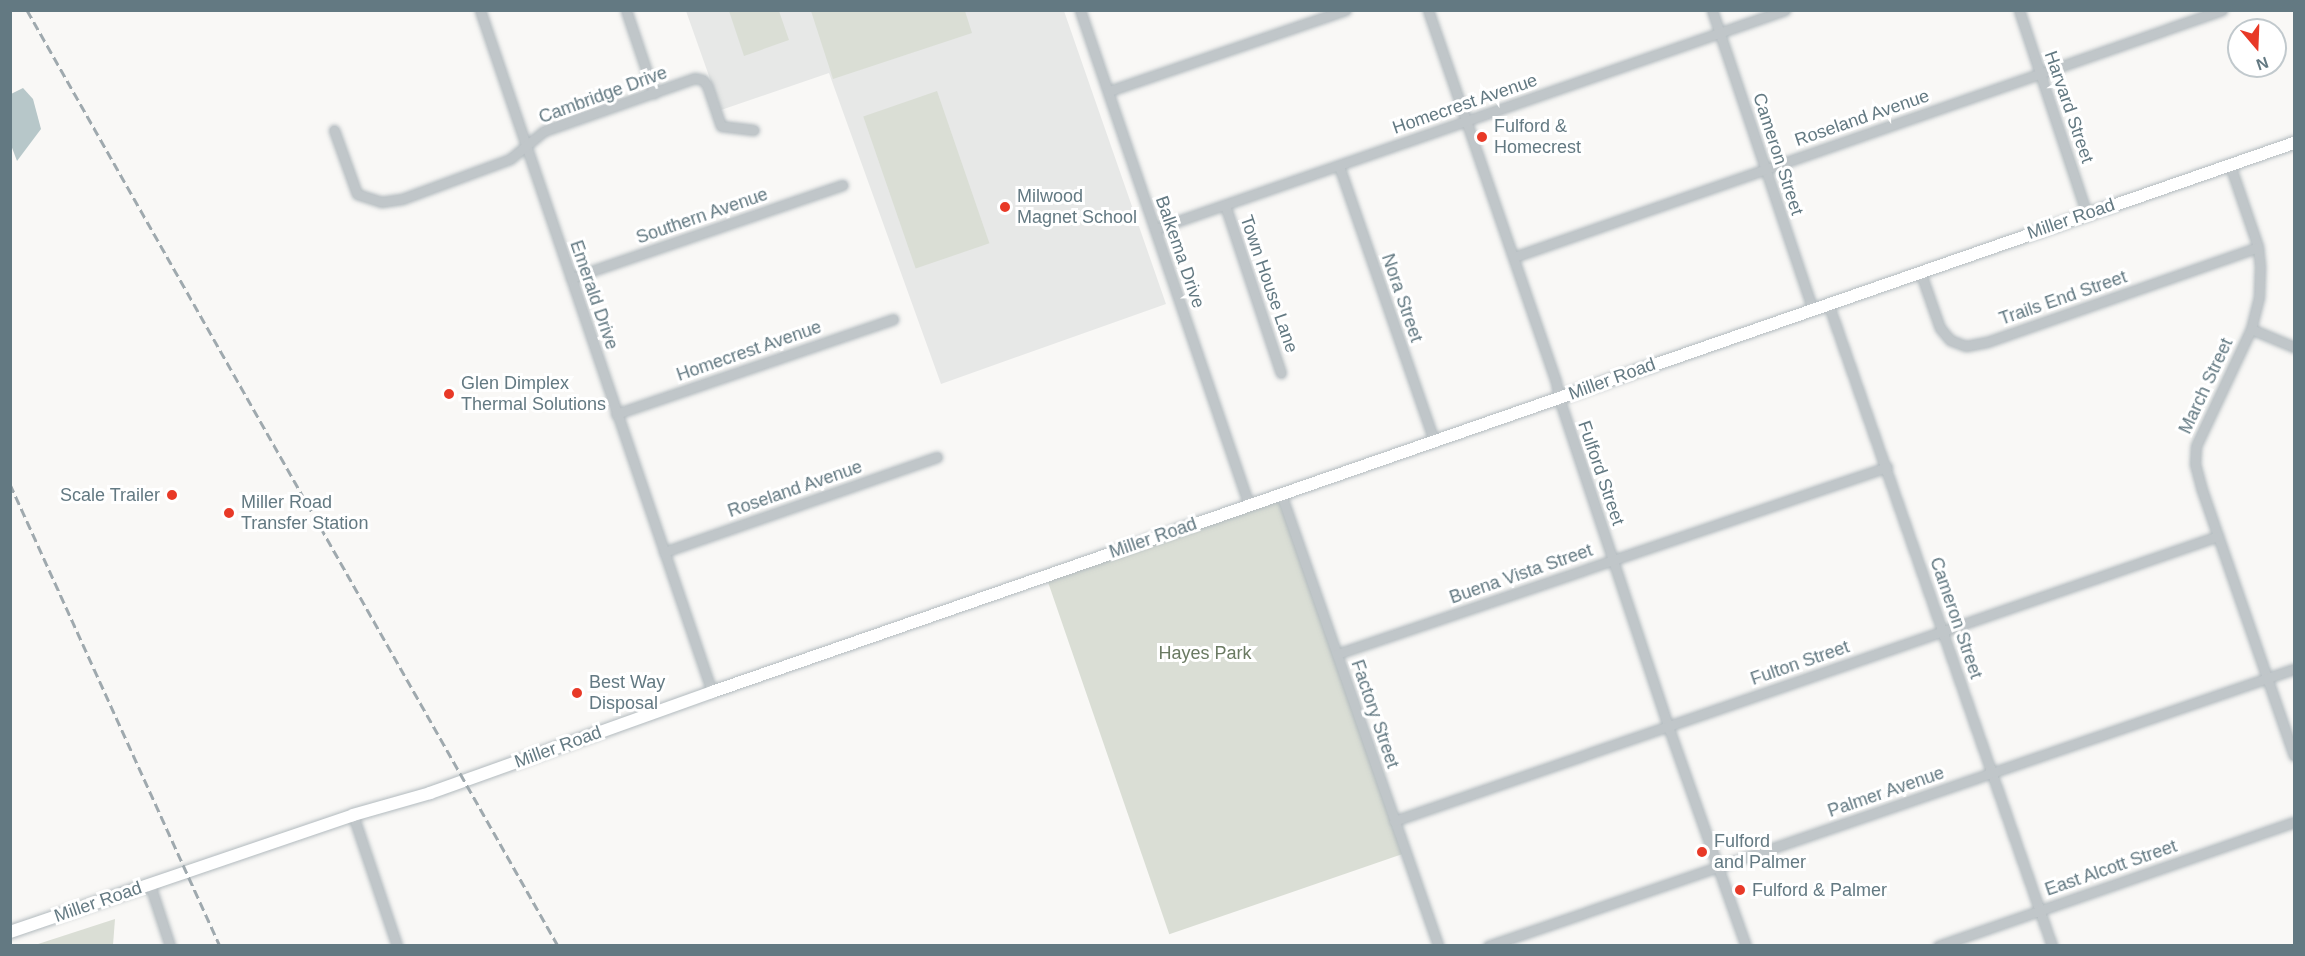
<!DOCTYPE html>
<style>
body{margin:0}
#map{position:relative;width:2305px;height:956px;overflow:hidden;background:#f9f8f6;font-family:Helvetica,sans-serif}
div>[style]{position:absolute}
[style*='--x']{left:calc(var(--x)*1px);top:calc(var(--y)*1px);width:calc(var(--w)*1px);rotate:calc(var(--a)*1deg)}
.built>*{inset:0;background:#e7e8e7}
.green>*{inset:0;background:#daded5;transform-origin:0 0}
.water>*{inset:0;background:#b7c7c9}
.roads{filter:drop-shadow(0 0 2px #b2babe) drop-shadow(0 0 2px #b2babe)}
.street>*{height:9px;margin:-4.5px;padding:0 4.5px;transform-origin:4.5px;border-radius:4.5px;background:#c0c6c9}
.secondary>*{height:12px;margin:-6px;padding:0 6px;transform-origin:6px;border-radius:6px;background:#fff}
.rail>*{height:3px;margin-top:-1.5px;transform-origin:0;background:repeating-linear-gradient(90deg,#9fa9ae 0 9px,transparent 0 13.5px)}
.dots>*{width:16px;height:16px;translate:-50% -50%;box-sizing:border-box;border:3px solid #fff;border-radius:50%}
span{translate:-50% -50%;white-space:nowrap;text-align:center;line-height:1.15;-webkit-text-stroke:6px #fff;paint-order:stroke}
.street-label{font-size:18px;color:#637982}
.poi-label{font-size:18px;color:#637982}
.left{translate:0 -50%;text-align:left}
.right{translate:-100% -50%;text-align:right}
.park-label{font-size:18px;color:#6a7a62}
.frame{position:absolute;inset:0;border:12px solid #637982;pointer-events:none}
.north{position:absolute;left:2227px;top:18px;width:60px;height:60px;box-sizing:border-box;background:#fff;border:2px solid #c1c9cd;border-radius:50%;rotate:161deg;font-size:16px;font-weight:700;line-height:24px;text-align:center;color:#637982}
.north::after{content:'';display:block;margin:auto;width:21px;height:27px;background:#e83927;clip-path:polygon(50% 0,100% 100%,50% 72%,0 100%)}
</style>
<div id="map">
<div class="built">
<i style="clip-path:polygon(686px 11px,1064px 11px,1166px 304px,941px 384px,829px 73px,721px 110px)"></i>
</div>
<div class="green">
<i style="clip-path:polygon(729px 11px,779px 11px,789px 40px,744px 56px)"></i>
<i style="clip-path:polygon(811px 11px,965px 11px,972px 33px,833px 79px)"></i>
<i style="left:937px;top:91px;width:161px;height:78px;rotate:71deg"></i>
<i style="left:1281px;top:494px;width:380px;height:249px;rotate:71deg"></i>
<i style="clip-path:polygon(115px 919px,113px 945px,35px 945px)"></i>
</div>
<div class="water">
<i style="clip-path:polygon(23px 88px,33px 99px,41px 129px,17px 161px,11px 145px,11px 94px)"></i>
</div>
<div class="roads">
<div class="street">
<i style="--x:480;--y:10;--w:720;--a:71.21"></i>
<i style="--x:626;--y:10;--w:88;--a:71.4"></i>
<i style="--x:1080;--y:10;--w:523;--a:71.15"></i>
<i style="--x:1428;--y:10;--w:393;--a:71"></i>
<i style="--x:1556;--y:382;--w:16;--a:79"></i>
<i style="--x:1559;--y:398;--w:346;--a:71.6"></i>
<i style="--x:1668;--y:726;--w:233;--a:70.5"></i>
<i style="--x:1712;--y:10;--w:314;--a:71.4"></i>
<i style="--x:2019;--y:10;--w:215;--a:71.6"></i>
<i style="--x:1109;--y:91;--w:250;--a:-18.9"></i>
<i style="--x:334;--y:130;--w:68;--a:70.2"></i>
<i style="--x:357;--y:194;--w:25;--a:18"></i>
<i style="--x:381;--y:202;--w:21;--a:-8"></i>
<i style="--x:402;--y:199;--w:115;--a:-20.3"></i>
<i style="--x:510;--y:159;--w:44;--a:-39.5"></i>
<i style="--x:544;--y:131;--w:160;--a:-19.3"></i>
<i style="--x:695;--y:78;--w:8;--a:14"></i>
<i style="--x:703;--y:80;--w:6;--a:51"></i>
<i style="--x:707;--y:85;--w:43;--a:71.1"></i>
<i style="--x:721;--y:126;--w:33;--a:7"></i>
<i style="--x:2230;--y:165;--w:87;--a:71.1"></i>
<i style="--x:2258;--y:247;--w:20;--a:84"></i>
<i style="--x:2260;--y:267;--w:30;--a:92"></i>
<i style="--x:2259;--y:297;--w:33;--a:104"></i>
<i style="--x:2251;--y:329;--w:129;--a:115.2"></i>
<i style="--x:2196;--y:446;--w:18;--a:93"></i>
<i style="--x:2195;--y:464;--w:27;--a:75"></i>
<i style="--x:2202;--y:490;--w:281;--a:70.9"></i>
<i style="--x:1339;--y:166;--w:291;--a:70.9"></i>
<i style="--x:1225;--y:205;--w:177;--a:71.6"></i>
<i style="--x:1155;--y:229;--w:667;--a:-19.17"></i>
<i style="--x:1514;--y:257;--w:750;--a:-19.23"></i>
<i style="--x:1920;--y:271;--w:60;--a:70.7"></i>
<i style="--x:1940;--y:328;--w:16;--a:50"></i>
<i style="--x:1950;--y:340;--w:17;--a:21"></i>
<i style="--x:1966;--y:346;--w:21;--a:-11"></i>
<i style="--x:1987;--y:342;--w:287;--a:-19.3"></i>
<i style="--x:571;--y:278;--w:287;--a:-18.9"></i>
<i style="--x:1828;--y:303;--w:681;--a:70.79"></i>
<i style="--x:2251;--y:329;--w:47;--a:22.7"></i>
<i style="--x:616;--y:414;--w:293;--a:-18.9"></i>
<i style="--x:1281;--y:494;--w:478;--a:70.8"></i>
<i style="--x:664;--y:552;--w:289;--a:-19.2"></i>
<i style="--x:1337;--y:654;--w:581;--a:-18.78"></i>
<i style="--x:353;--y:815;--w:138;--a:71.4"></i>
<i style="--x:1394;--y:821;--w:872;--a:-19.08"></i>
<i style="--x:150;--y:885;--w:64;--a:71.8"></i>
<i style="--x:1488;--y:946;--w:852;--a:-18.97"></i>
<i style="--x:1938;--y:946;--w:377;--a:-19.2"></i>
</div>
<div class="secondary">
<i style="--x:10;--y:932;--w:362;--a:-18.8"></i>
<i style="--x:353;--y:815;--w:80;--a:-15.9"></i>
<i style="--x:430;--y:793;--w:300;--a:-19.7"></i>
<i style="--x:712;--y:692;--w:1675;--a:-19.14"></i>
</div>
</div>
<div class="rail">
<i style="--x:27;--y:10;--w:1076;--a:60.43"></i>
<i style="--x:10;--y:484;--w:507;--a:65.56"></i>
</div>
<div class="dots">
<i style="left:1482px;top:137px;background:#e83927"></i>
<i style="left:1005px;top:207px;background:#e83927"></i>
<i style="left:449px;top:394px;background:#e83927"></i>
<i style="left:172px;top:495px;background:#e83927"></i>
<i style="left:229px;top:513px;background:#e83927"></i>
<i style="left:577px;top:693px;background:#e83927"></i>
<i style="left:1702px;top:852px;background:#e83927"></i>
<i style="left:1740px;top:890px;background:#e83927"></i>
</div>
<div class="street-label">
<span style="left:603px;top:95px;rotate:-20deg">Cambridge Drive</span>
<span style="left:1465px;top:104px;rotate:-19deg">Homecrest Avenue</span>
<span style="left:2069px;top:107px;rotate:71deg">Harvard Street</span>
<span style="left:1862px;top:118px;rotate:-19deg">Roseland Avenue</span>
<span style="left:1778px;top:154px;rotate:72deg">Cameron Street</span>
<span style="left:702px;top:216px;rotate:-19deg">Southern Avenue</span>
<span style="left:2071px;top:219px;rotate:-19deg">Miller Road</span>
<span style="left:1180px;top:252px;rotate:71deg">Balkema Drive</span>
<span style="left:1269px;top:284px;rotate:71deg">Town House Lane</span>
<span style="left:594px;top:295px;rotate:71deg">Emerald Drive</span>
<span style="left:1402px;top:298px;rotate:71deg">Nora Street</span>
<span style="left:2063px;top:298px;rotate:-19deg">Trails End Street</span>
<span style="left:749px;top:351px;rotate:-19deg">Homecrest Avenue</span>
<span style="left:1612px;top:379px;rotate:-20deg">Miller Road</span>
<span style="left:2206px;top:386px;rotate:-65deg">March Street</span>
<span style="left:1601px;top:473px;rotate:71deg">Fulford Street</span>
<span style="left:795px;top:489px;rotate:-19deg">Roseland Avenue</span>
<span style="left:1153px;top:538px;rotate:-19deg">Miller Road</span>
<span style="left:1521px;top:574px;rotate:-19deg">Buena Vista Street</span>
<span style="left:1956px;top:618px;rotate:71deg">Cameron Street</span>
<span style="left:1800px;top:663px;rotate:-19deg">Fulton Street</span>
<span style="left:1375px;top:714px;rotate:71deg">Factory Street</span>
<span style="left:558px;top:747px;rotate:-20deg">Miller Road</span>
<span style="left:1886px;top:792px;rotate:-19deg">Palmer Avenue</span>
<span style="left:2111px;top:868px;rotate:-19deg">East Alcott Street</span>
<span style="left:98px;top:902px;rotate:-19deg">Miller Road</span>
</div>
<div class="poi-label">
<span class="left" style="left:1494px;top:137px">Fulford &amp;<br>Homecrest</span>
<span class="left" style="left:1017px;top:207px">Milwood<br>Magnet School</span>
<span class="left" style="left:461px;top:394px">Glen Dimplex<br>Thermal Solutions</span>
<span class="right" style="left:160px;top:495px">Scale Trailer</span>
<span class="left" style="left:241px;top:513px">Miller Road<br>Transfer Station</span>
<span class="left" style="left:589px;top:693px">Best Way<br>Disposal</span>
<span class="left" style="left:1714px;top:852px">Fulford<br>and Palmer</span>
<span class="left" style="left:1752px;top:890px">Fulford &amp; Palmer</span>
</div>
<div class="park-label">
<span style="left:1205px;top:653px">Hayes Park</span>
</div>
<div class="frame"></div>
<div class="north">N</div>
</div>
